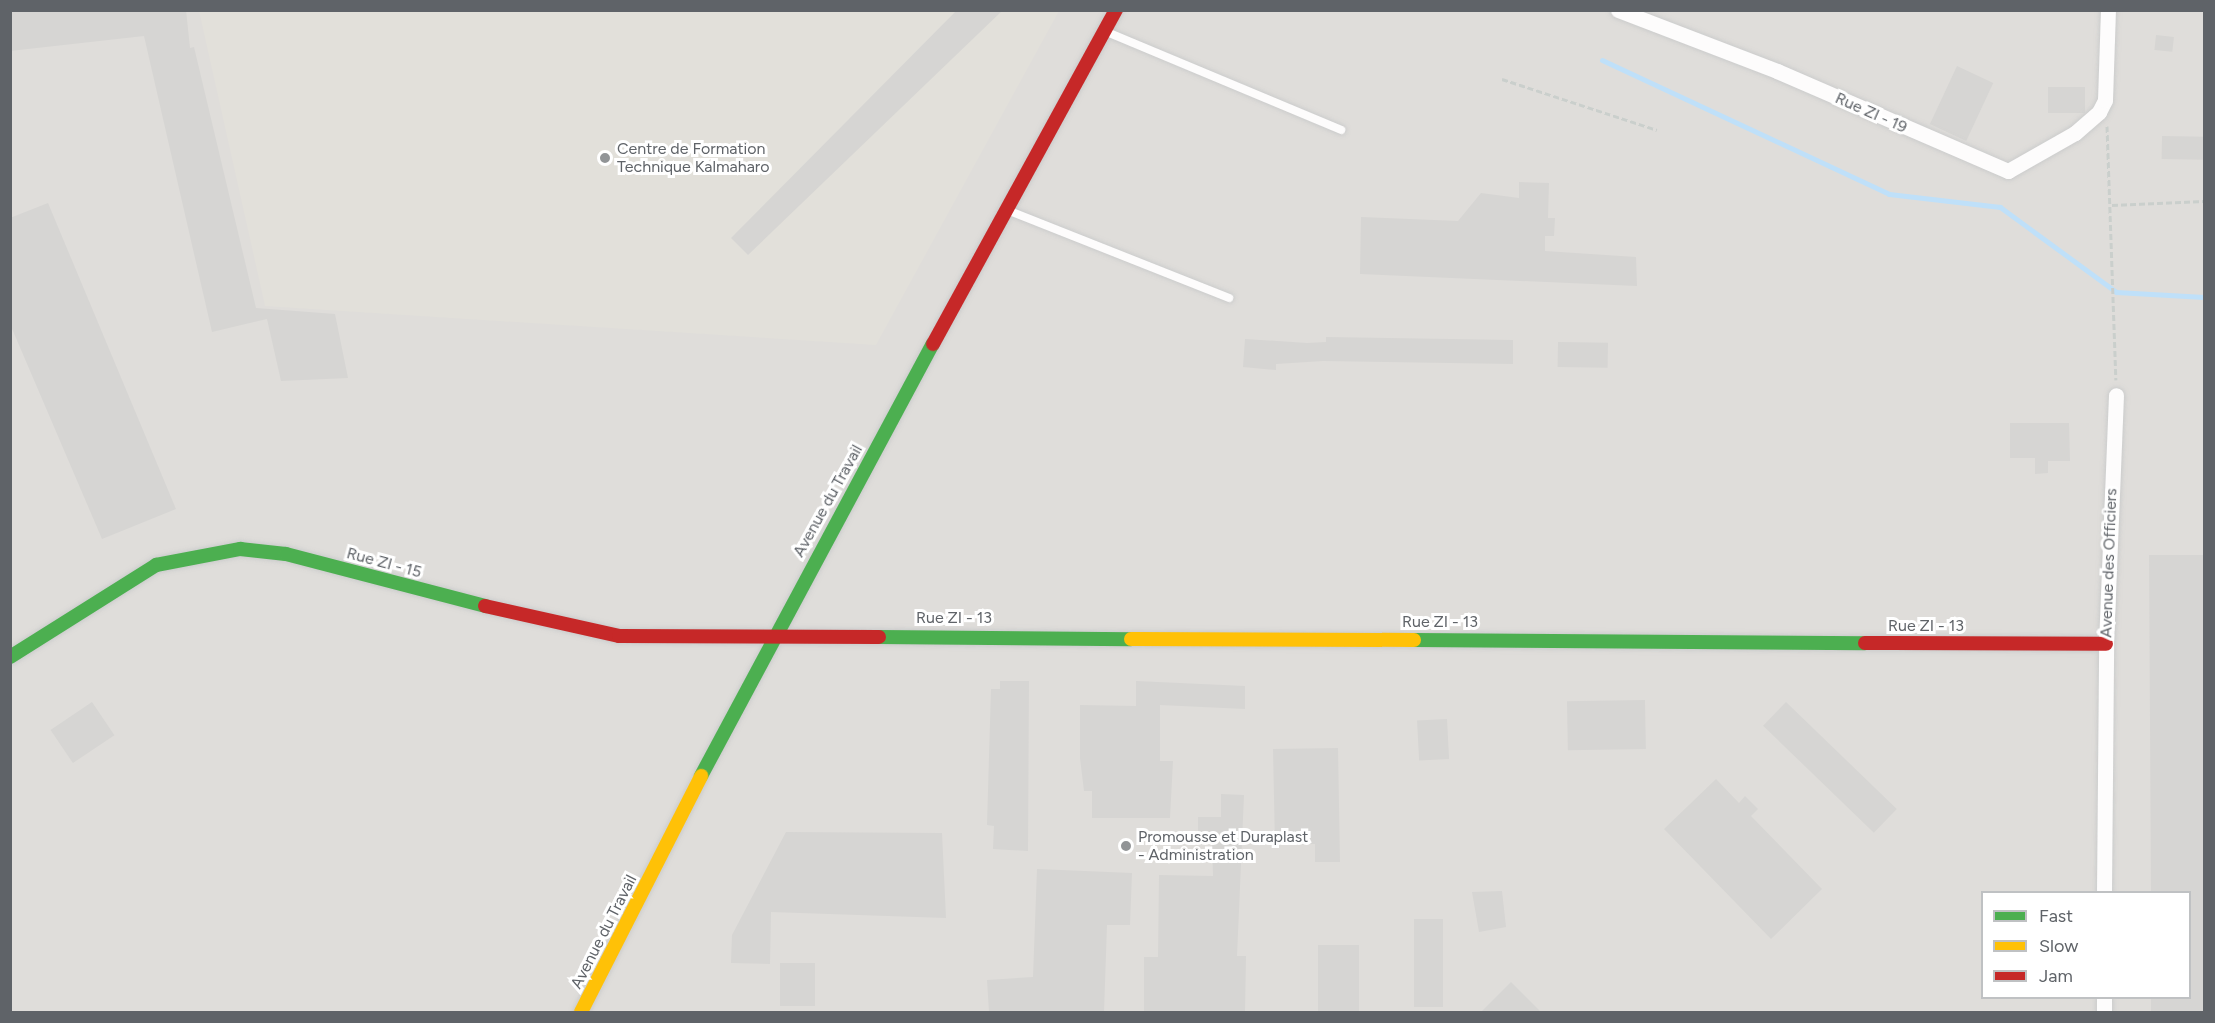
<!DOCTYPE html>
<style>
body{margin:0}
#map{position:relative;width:2215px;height:1023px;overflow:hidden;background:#efeeea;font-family:Figtree,sans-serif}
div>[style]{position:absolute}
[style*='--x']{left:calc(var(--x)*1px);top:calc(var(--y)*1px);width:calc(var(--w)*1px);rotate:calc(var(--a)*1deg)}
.industrial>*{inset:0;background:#dfddda}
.education>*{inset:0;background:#e2e0da}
.stream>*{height:5px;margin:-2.5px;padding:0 2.5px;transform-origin:2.5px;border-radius:2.5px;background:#bfe0f9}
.building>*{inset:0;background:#d6d5d3;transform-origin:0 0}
.path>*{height:3px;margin-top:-1.5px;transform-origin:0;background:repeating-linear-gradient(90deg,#cacfcc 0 6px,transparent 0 9px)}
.roads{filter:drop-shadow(0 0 2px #cbcccc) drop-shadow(0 0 2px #cbcccc)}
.lane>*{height:8px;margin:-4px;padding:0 4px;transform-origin:4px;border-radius:4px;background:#fdfcfc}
.street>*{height:15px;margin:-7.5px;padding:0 7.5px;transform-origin:7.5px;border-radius:7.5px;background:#fdfcfc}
.fast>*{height:14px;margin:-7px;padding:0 7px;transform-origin:7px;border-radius:7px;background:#4caf50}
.slow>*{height:14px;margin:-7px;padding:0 7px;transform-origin:7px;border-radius:7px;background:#ffc107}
.jam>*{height:14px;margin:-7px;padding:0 7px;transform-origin:7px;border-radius:7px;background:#c62828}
.dots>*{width:16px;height:16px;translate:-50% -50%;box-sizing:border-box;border:3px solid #fff;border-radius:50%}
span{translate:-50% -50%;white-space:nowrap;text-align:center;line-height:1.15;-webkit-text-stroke:6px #fff;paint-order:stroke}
.street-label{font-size:16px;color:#5f6368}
.poi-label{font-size:16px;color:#5f6368}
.left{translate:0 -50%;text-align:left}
.frame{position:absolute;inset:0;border:12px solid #5f6368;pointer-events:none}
.legend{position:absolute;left:1981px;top:891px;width:210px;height:108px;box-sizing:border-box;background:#fff;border:2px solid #bfc1c3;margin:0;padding:8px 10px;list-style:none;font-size:18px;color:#5f6368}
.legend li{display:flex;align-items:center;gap:12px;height:30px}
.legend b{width:30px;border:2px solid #bfc1c3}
</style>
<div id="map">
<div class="industrial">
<i style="clip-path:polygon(evenodd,10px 11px,2204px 11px,2204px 1012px,11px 1012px,10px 11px,1982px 892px,2190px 892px,2190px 998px,1982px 998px,1982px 892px)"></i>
</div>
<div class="education">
<i style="clip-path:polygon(199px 11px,1059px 11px,876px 345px,265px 306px)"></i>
</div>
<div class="stream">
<i style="--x:1602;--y:60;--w:317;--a:25"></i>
<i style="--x:1889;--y:194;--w:112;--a:6.7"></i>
<i style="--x:2000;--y:207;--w:144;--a:36.2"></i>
<i style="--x:2116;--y:292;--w:88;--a:3.3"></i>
</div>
<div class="building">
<i style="clip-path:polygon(10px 10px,186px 10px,190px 48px,194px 47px,256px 308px,335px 314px,348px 378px,281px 381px,267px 319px,212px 332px,144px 36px,10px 51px)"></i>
<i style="clip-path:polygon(957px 10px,1003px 10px,748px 255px,731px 238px)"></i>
<i style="left:2156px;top:35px;width:18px;height:15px;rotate:6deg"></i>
<i style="left:1957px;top:66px;width:40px;height:64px;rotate:25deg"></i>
<i style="left:2048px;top:87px;width:37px;height:26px"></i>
<i style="left:2162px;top:136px;width:43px;height:23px;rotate:1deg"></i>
<i style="clip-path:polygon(1519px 182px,1549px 183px,1548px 218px,1555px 218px,1554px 236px,1545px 236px,1545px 251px,1636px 257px,1637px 286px,1360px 274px,1361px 217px,1458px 221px,1481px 193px,1519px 198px)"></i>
<i style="clip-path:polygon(48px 203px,176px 509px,102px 539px,10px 324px,10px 218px)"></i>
<i style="clip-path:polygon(1326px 337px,1513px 340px,1513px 364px,1323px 361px,1276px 364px,1276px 370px,1243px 367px,1245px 339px,1307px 343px,1326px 342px)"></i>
<i style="left:1558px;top:342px;width:50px;height:25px;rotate:1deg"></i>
<i style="clip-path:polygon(2010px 423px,2069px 423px,2070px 461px,2048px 461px,2048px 473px,2035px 474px,2035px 458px,2010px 458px)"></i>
<i style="clip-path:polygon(2149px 555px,2205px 555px,2203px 1012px,2151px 1012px,2151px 998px,2190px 998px,2190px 892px,2151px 892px)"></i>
<i style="clip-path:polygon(1000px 681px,1029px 681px,1028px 851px,993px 849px,994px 826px,987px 825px,991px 689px,1000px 689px)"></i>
<i style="clip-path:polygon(1136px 681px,1245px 686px,1245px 709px,1160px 705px,1160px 761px,1173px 761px,1170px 818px,1092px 818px,1092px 791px,1084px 791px,1080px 758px,1080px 705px,1136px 706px)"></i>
<i style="left:1645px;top:700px;width:49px;height:78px;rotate:89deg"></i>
<i style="left:92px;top:702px;width:40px;height:50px;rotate:56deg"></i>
<i style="left:1786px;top:702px;width:154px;height:33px;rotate:44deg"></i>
<i style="left:1447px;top:719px;width:40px;height:30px;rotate:87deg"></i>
<i style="clip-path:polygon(1338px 748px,1340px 862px,1315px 862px,1315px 844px,1275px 845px,1273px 749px)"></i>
<i style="clip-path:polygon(1716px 779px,1739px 803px,1745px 796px,1758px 809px,1751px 816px,1822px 889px,1771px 939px,1664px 829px)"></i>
<i style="clip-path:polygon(1221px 794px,1244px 795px,1237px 956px,1246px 956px,1245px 1012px,1144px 1012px,1144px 957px,1158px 957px,1159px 875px,1213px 876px,1212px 837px,1198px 837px,1198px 817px,1221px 817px)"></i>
<i style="clip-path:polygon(786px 832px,942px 833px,946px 918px,771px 912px,770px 964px,731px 963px,732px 935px)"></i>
<i style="clip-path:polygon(1037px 869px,1132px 873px,1130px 925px,1107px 925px,1104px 1012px,989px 1012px,987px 980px,1033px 977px)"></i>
<i style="clip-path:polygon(1502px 891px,1506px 927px,1479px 932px,1472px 892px)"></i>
<i style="left:1414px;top:919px;width:29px;height:88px"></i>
<i style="left:1318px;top:945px;width:41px;height:67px"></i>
<i style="left:780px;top:963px;width:35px;height:43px"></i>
<i style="clip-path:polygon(1511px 982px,1541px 1012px,1481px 1012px)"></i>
</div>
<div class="path">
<i style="--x:1502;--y:79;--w:163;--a:18.2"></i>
<i style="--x:2107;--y:126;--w:254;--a:88"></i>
<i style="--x:2112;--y:205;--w:92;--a:-2.5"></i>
</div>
<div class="roads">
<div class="lane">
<i style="--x:1107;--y:32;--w:254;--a:22.7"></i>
<i style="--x:1007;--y:210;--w:239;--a:21.6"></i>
</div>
<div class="street">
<i style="--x:1618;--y:10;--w:170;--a:21"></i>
<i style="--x:1777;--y:71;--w:252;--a:23.4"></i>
<i style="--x:2008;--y:171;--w:77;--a:-29.6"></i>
<i style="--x:2075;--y:133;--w:32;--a:-41"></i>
<i style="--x:2099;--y:112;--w:13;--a:-63"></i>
<i style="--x:2105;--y:100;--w:90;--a:-88.1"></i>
<i style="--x:2104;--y:892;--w:248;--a:-89.5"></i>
<i style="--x:2106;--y:644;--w:249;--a:-87.7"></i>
<i style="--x:2104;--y:1012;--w:14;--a:-90"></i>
</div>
<div class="fast">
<i style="--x:879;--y:637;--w:252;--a:0.5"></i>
<i style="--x:1414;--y:640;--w:451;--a:0.4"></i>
<i style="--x:10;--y:657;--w:173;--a:-32.2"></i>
<i style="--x:156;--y:565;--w:86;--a:-10.8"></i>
<i style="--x:240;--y:549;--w:46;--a:6.2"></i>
<i style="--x:286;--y:554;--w:206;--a:14.6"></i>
<i style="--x:701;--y:776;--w:490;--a:-61.8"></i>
</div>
<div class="slow">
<i style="--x:1131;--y:639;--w:283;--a:0.2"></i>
<i style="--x:581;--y:1012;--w:265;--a:-63"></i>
</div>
<div class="jam">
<i style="--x:933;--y:344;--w:381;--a:-61.3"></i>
<i style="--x:485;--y:606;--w:137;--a:12.6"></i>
<i style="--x:619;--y:636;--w:260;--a:0.2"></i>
<i style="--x:1865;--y:643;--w:241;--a:0.2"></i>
</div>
</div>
<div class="dots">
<i style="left:605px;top:158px;background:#919496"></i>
<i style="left:1126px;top:846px;background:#919496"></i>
</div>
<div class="street-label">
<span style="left:1871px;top:113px;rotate:24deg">Rue ZI - 19</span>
<span style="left:828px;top:501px;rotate:-61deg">Avenue du Travail</span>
<span style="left:384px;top:563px;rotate:15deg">Rue ZI - 15</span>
<span style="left:2109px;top:563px;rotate:-88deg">Avenue des Officiers</span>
<span style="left:954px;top:618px">Rue ZI - 13</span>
<span style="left:1440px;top:622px">Rue ZI - 13</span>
<span style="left:1926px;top:626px">Rue ZI - 13</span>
<span style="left:604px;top:932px;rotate:-63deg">Avenue du Travail</span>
</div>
<div class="poi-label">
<span class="left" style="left:617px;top:158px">Centre de Formation<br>Technique Kalmaharo</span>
<span class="left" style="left:1138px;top:846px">Promousse et Duraplast<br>- Administration</span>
</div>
<div class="frame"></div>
<ul class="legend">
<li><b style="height:8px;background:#4caf50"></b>Fast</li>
<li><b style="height:8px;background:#ffc107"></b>Slow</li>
<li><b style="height:8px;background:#c62828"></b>Jam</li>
</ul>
</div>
